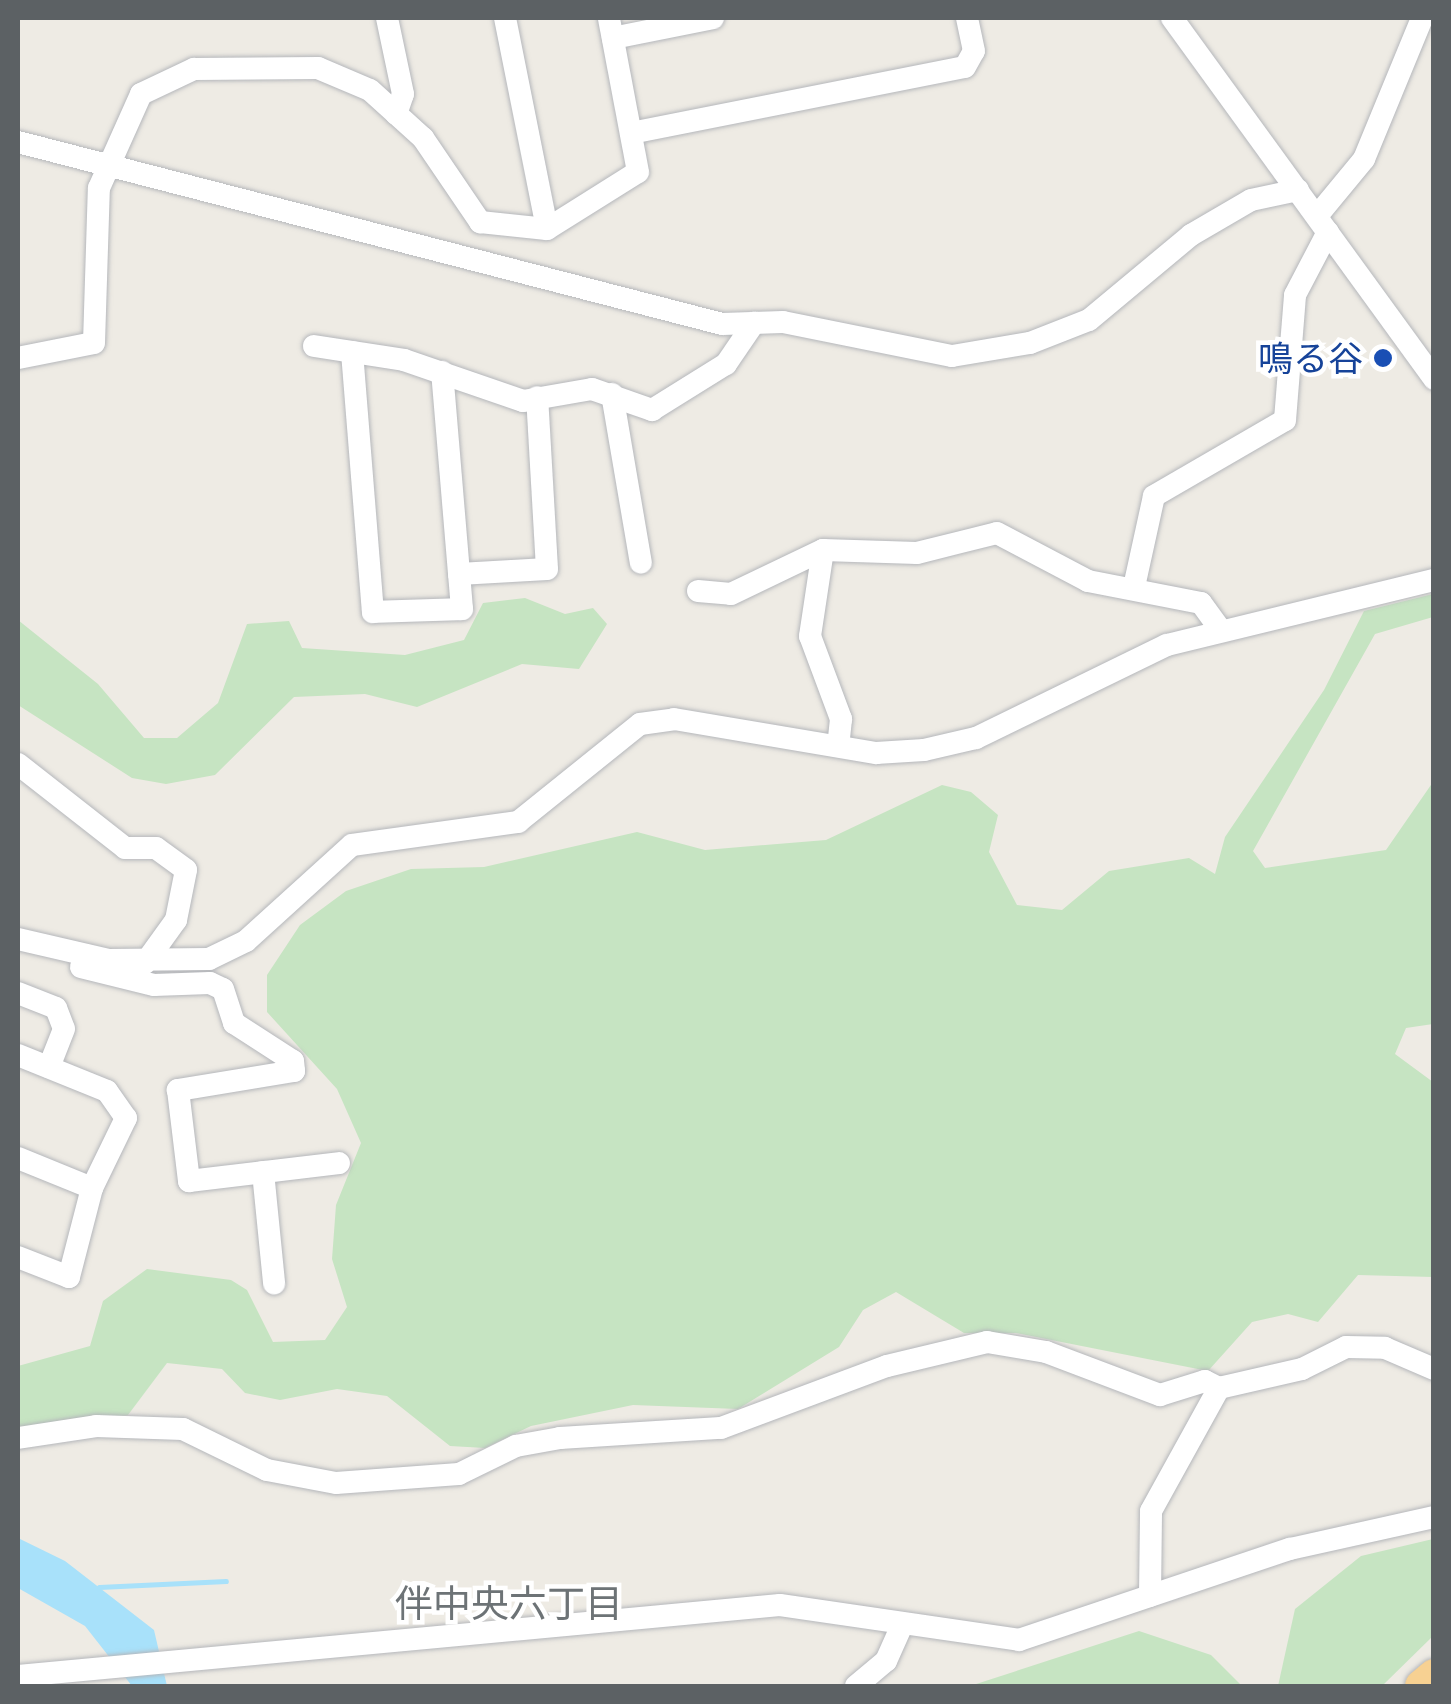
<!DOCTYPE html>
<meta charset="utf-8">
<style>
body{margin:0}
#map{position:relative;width:1451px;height:1704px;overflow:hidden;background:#eeebe4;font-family:"Asap Condensed","Noto Sans JP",sans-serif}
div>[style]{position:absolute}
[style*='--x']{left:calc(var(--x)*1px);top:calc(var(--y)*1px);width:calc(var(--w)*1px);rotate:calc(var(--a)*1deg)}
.green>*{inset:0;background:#c6e4c2}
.water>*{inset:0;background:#a8e1fa}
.stream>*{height:5px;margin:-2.5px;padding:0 2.5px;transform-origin:2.5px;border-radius:2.5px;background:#a8e1fa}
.roads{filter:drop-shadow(0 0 2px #b5b7bb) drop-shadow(0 0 2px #b5b7bb)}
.minor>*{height:22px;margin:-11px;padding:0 11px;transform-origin:11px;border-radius:11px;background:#fff}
.highway>*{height:32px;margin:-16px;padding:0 16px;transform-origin:16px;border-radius:16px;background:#f7d192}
.dots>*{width:28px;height:28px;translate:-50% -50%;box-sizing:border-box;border:5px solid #fff;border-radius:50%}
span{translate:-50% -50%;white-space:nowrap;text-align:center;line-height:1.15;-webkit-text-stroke:9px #fff;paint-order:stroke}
.transit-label{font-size:35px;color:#164399}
.right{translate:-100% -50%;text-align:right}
.neighbourhood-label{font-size:38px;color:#6d7376}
.frame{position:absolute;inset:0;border:20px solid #5c6164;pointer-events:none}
</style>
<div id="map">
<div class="green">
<i style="clip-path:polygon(1433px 594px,1433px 617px,1375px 634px,1253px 851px,1265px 868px,1386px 850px,1433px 782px,1433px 1024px,1406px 1028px,1395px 1054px,1433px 1082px,1433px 1277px,1358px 1275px,1318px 1322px,1288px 1314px,1252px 1322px,1208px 1371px,1016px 1333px,964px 1333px,896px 1292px,863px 1310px,839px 1347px,738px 1409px,633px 1405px,531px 1426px,485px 1448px,450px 1446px,387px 1396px,337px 1389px,280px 1400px,245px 1393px,222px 1369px,167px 1363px,128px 1415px,18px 1435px,18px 1366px,90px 1346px,103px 1301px,147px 1269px,231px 1280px,247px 1290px,273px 1342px,325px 1340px,347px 1307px,332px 1259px,336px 1205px,361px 1143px,337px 1089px,267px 1012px,267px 975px,300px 925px,346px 891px,411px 869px,484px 867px,637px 832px,705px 850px,826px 840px,942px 785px,971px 792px,998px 815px,989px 852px,1017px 905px,1062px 910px,1109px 871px,1189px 858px,1215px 874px,1225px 837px,1324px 690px,1364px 611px)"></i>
<i style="clip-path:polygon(525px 598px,565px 614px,593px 608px,607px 624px,579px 669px,522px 664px,417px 707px,365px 694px,294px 697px,215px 775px,166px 784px,132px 778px,18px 705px,18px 620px,98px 684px,144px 738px,177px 738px,218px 703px,247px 624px,289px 621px,302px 648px,405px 655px,464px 640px,483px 603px)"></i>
<i style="clip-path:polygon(1433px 1539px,1433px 1636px,1382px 1686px,1278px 1686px,1295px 1609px,1361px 1556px)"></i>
<i style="clip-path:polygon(1139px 1631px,1211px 1655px,1242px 1686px,970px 1686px)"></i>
</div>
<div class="water">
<i style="clip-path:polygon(18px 1538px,65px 1561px,154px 1630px,167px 1686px,132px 1686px,85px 1626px,18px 1588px)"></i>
</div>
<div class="stream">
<i style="--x:99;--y:1587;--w:127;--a:-2.7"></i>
</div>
<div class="roads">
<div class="minor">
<i style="--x:387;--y:18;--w:78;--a:78.1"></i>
<i style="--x:403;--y:94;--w:21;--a:109"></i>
<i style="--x:505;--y:18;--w:215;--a:78.7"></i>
<i style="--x:1172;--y:18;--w:446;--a:54"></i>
<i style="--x:613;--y:38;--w:102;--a:-11.3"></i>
<i style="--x:631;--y:133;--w:340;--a:-11.2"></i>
<i style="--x:965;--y:67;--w:18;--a:-61"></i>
<i style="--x:974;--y:51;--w:34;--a:-102"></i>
<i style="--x:18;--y:142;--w:727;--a:14.49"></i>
<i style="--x:722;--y:324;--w:61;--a:-1.9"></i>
<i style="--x:783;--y:322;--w:172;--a:11.4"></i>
<i style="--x:952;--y:356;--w:79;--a:-9.5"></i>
<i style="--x:1030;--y:343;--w:63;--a:-21.3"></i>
<i style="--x:1089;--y:320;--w:133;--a:-39.8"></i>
<i style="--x:1191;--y:235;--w:69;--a:-30.3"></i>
<i style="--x:1251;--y:200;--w:48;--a:-12"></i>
<i style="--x:1317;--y:216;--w:74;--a:-50.5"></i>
<i style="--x:1364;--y:159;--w:152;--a:-67.6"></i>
<i style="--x:314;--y:346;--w:91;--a:8.8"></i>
<i style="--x:404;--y:360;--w:126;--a:19"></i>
<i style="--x:523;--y:401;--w:70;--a:-9.9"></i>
<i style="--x:592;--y:389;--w:64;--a:19.3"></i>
<i style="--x:652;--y:410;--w:87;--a:-31.9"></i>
<i style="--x:726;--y:364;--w:50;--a:-55.7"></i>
<i style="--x:352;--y:352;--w:261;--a:85.4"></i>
<i style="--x:373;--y:612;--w:89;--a:-1.9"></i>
<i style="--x:462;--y:609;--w:238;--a:-94.8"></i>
<i style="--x:18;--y:358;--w:77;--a:-11.2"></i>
<i style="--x:94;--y:343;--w:155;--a:-88.2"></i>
<i style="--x:99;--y:188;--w:103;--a:-65.9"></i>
<i style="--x:141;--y:94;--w:59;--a:-25.3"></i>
<i style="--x:194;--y:69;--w:124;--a:-0.5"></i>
<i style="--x:318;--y:68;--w:56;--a:22.9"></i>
<i style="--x:370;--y:90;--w:72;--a:42.2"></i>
<i style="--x:423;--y:138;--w:102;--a:55.8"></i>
<i style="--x:480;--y:222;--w:67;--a:6"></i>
<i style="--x:547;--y:229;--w:107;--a:-32.1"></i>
<i style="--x:638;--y:172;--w:157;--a:-100.7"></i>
<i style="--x:612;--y:394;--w:171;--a:80.3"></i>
<i style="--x:823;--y:550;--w:87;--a:98.6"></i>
<i style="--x:810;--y:636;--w:89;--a:69.5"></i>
<i style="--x:841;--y:719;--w:27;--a:96"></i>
<i style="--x:459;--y:574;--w:88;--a:-3.3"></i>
<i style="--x:547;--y:569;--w:172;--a:-93.3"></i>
<i style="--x:1134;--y:587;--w:93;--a:-77.6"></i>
<i style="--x:1154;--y:496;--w:151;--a:-30.1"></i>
<i style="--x:1285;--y:420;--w:125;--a:-85.4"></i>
<i style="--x:1295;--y:295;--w:71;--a:-62.4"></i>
<i style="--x:698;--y:591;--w:33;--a:5"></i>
<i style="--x:731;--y:594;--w:102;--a:-25.6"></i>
<i style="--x:823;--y:550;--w:94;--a:1.8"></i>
<i style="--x:917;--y:553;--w:82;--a:-14"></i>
<i style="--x:997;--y:533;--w:103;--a:27.8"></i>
<i style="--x:1088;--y:581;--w:115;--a:11"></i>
<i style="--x:1201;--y:603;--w:34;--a:54"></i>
<i style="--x:18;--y:764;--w:136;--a:38.1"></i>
<i style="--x:125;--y:848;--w:31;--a:0"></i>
<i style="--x:156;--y:848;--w:37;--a:36"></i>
<i style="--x:186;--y:870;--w:51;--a:101.3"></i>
<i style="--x:176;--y:920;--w:53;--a:125.8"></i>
<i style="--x:18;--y:939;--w:93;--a:13"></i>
<i style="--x:109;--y:960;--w:100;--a:-0.6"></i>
<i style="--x:209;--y:959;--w:41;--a:-25.9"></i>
<i style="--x:246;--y:941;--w:143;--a:-42.2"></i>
<i style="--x:352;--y:845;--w:168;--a:-7.9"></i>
<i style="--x:518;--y:822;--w:156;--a:-38.8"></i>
<i style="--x:640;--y:724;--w:34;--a:-8"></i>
<i style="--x:674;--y:719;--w:205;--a:9.6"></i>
<i style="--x:876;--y:753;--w:48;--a:-3.6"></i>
<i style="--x:924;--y:750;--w:53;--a:-13"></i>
<i style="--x:976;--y:738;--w:212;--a:-26"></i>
<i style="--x:1167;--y:645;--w:275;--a:-13.7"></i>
<i style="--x:81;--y:967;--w:75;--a:13.9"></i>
<i style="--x:154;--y:985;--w:56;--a:-2"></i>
<i style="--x:210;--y:983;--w:14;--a:25"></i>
<i style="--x:223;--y:989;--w:36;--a:72"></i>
<i style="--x:234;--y:1023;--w:70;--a:32.8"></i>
<i style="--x:293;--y:1061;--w:10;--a:84"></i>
<i style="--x:294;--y:1071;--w:118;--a:170.7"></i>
<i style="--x:178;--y:1090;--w:92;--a:83.1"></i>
<i style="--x:189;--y:1181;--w:151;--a:-6.8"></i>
<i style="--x:18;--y:993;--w:41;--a:21.5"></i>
<i style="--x:56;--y:1008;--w:22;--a:69"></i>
<i style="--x:64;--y:1029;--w:41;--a:111.5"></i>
<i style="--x:18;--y:1055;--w:96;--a:22"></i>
<i style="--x:107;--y:1091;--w:33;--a:55"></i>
<i style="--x:126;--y:1118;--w:78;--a:115.9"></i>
<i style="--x:92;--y:1188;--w:92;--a:104.5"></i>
<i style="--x:69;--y:1277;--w:55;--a:-158.6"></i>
<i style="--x:18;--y:1158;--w:80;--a:22.1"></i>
<i style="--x:263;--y:1172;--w:112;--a:84.3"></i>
<i style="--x:18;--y:1438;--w:79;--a:-8.7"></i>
<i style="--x:96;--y:1426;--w:87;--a:2"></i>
<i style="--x:183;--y:1429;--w:93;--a:26"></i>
<i style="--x:267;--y:1470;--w:70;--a:10.7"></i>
<i style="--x:336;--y:1483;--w:123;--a:-4.2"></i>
<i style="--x:459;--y:1474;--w:64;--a:-26.2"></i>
<i style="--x:516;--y:1446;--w:45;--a:-10.3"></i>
<i style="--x:560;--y:1438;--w:161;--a:-3.6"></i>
<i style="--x:721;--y:1428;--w:177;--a:-20.5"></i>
<i style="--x:887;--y:1366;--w:103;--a:-13.5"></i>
<i style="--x:987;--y:1342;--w:60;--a:9.6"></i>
<i style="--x:1046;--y:1352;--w:122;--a:20.7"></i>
<i style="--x:1160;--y:1395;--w:47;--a:-17.3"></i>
<i style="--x:1205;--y:1381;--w:16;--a:27"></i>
<i style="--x:1150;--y:1596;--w:85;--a:-89.3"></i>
<i style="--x:1151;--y:1511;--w:141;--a:-61.1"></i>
<i style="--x:1219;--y:1388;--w:85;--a:-12.9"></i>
<i style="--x:1302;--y:1369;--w:49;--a:-26.6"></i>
<i style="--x:1346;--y:1347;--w:39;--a:1"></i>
<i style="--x:1385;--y:1348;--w:53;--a:23.2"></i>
<i style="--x:18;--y:1676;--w:765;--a:-5.32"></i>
<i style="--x:780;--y:1605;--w:242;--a:8.3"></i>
<i style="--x:1019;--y:1640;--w:286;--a:-18.6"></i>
<i style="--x:1290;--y:1549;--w:148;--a:-12.5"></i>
<i style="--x:856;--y:1686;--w:39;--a:-40"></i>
<i style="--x:886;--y:1661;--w:37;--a:-66"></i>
</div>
<div class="highway">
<i style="--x:1421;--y:1686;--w:17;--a:-40"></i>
</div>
</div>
<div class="dots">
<i style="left:1383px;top:358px;background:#1a4fb4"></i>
</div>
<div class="transit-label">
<span class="right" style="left:1363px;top:358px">鳴る谷</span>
</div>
<div class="neighbourhood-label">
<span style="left:509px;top:1604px">伴中央六丁目</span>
</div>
<div class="frame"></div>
</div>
